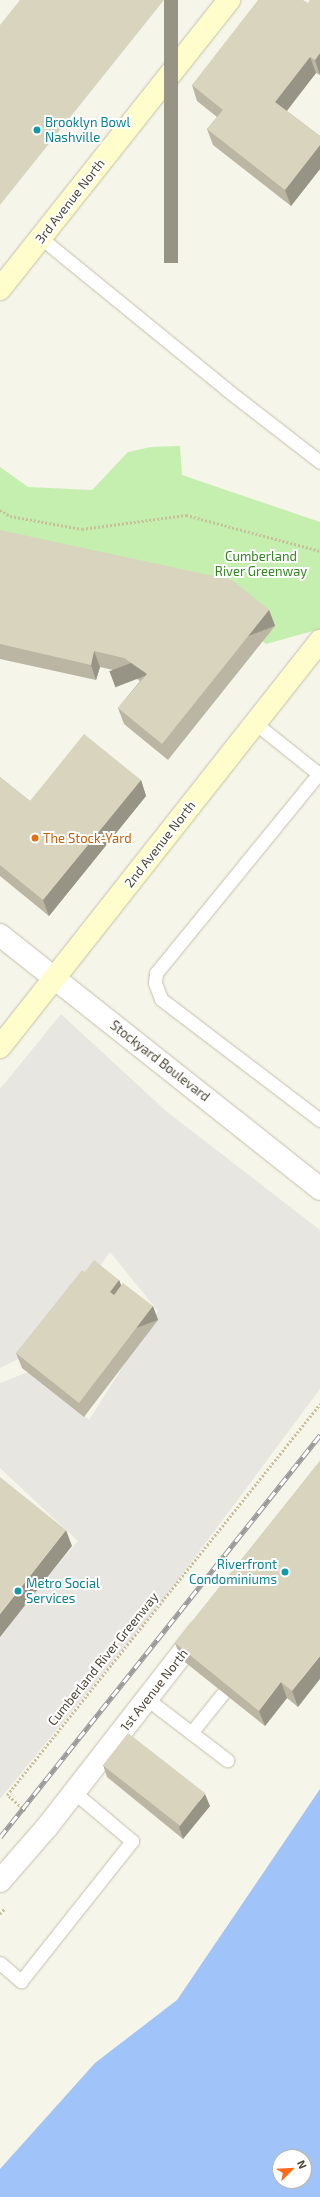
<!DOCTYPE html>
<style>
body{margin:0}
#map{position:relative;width:320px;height:2197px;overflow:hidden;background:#f6f5ea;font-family:"Exo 2",sans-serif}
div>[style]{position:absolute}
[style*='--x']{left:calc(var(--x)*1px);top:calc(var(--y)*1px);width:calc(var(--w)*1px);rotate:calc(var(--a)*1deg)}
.green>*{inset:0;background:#c5efae}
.parking>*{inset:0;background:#e8e6e1}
.water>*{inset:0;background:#a0c3f9}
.path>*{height:2.5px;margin-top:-1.25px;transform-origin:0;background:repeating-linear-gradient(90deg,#c7c09a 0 2px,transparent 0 4px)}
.roads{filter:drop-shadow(0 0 1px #c3c0ab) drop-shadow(0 0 1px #c3c0ab)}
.lane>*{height:13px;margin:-6.5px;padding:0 6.5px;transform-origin:6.5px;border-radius:6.5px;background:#fff}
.street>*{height:22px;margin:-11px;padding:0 11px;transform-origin:11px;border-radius:11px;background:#fff}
.secondary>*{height:22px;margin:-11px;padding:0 11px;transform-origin:11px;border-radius:11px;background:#fffdcb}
.rail>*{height:4.5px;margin-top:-2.25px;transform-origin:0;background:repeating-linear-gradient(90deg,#fff 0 9px,#999 0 18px);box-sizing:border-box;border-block:1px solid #999}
.wall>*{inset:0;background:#bbb6a3}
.shaded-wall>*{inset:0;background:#989485;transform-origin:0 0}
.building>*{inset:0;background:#d9d4be;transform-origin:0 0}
.dots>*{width:11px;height:11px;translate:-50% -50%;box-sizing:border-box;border:2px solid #fff;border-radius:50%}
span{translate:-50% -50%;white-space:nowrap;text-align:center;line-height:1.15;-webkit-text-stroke:4px #fff;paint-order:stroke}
.culture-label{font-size:13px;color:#0d838f}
.left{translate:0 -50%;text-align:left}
.right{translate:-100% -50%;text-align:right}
.street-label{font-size:13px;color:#4c4737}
.park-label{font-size:13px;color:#348522}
.food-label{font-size:13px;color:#c56008}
.north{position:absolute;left:272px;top:2149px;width:40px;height:40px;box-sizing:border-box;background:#fff;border:1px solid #b7b5af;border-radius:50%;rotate:66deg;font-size:11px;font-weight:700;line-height:16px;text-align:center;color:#4c4737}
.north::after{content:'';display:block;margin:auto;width:14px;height:18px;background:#ff6918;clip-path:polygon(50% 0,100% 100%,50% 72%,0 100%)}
</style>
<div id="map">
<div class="green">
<i style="clip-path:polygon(180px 446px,182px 475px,320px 522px,320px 629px,266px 644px,207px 597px,0 539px,0 467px,28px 487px,92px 490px,128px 452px,151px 447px)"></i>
</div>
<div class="parking">
<i style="clip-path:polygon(61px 1014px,166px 1111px,320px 1230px,320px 1389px,167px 1595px,0 1799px,0 1633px,78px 1541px,0 1468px,0 1383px,36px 1369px,89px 1420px,158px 1311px,110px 1252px,43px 1347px,0 1368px,0 1089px)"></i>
</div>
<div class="water">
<i style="clip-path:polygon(evenodd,320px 1789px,320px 2197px,0 2197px,0 2169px,95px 2063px,177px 2000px,320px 1789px,280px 2157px,304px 2157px,304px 2181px,280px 2181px,280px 2157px)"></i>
</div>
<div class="path">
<i style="--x:0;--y:510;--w:12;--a:31"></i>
<i style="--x:10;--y:516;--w:73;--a:10.2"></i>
<i style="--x:82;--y:529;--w:105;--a:-7.7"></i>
<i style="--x:186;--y:515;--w:139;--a:15"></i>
<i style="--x:25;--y:1811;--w:24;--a:-138"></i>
<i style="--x:7;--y:1795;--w:501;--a:-51.32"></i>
<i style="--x:0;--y:1914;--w:8;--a:-50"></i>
</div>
<div class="roads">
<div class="lane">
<i style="--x:41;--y:238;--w:239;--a:39.2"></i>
<i style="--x:226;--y:389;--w:119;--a:37.8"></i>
<i style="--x:255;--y:723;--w:82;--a:38.6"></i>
<i style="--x:320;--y:772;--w:259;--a:129.2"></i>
<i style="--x:156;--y:973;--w:10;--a:96"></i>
<i style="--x:155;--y:983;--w:17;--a:69"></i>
<i style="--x:161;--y:999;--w:200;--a:37.3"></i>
<i style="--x:147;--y:1699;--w:101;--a:37.3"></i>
<i style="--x:191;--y:1733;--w:51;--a:-51.3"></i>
<i style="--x:0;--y:1963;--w:28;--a:41"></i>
<i style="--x:21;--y:1981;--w:179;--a:-51.6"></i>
<i style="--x:132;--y:1841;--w:76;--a:-139.8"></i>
</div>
<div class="street">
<i style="--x:0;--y:935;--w:409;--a:38.4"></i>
<i style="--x:0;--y:1881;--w:72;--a:-49"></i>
<i style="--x:47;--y:1827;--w:247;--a:-52.1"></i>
</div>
<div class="secondary">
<i style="--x:0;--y:289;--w:369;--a:-51.6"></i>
<i style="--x:0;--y:1047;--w:517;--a:-51.76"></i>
</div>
</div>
<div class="rail">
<i style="--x:0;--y:1837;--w:514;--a:-51.48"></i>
</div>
<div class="wall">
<i style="clip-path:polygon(320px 0,320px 75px,316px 73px,287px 111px,320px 136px,320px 169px,291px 206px,213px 145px,207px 129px,217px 117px,197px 101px,192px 85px)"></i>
<i style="clip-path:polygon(0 530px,269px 610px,275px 626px,168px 760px,124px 724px,118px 708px,140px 681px,130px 674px,100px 667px,96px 680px,0 659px)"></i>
<i style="clip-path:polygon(0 777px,30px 801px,141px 780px,146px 796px,49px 916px,0 876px)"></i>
<i style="clip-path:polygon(85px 1272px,119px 1280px,121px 1285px,158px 1320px,84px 1417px,22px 1368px,16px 1353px)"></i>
<i style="clip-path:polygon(320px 1461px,298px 1707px,287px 1698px,265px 1726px,181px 1659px,175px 1643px)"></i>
<i style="clip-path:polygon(103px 1765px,210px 1806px,183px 1839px,107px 1777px)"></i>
</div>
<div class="shaded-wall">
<i style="left:164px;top:0;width:14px;height:263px"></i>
<i style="clip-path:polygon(320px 53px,320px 75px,315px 60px)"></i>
<i style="clip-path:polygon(310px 57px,316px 73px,281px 118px,275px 102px)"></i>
<i style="clip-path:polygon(320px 145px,320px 169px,291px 206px,285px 190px)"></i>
<i style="left:269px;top:610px;width:17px;height:171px;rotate:69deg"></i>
<i style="clip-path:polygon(94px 651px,100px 667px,96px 680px,91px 665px)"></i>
<i style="clip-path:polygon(141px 780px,146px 796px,49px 916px,43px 900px)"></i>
<i style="clip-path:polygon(119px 1280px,125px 1295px,115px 1307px,110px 1292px)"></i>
<i style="left:153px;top:1306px;width:15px;height:122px;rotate:70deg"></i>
<i style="clip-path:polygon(66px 1530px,72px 1546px,0 1637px,0 1614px)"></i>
<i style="clip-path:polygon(320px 1656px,320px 1679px,298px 1707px,292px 1691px)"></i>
<i style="clip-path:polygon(281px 1682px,287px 1698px,265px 1726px,259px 1711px)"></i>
<i style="clip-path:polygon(205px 1794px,210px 1806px,183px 1839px,179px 1827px)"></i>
</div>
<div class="building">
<i style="clip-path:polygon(20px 0,164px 0,0 205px,0 25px)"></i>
<i style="clip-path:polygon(258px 0,303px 0,308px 3px,310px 0,320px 0,320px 53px,315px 60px,310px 57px,275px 102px,320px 136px,320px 145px,285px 190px,207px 129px,223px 110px,192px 85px)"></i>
<i style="clip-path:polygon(0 530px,232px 580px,269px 610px,162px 744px,118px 708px,147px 674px,124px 658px,94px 651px,91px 665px,0 644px)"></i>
<i style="clip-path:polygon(84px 734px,141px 780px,43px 900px,0 865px,0 777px,30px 801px)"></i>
<i style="clip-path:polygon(94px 1260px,119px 1280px,110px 1292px,114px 1295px,123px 1283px,153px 1306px,79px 1403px,16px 1353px,82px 1270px,85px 1272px)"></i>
<i style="clip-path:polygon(320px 1461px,320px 1656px,292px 1691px,281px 1682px,259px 1711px,175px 1643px)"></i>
<i style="clip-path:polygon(0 1477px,66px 1530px,0 1614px)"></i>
<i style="left:128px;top:1733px;width:98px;height:41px;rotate:38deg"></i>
</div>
<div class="dots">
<i style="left:37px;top:130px;background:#0f9aa8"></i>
<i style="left:35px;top:838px;background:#e8710a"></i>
<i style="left:285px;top:1572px;background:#0f9aa8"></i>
<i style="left:18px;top:1591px;background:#0f9aa8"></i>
</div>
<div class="culture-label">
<span class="left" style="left:45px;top:130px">Brooklyn Bowl<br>Nashville</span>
<span class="right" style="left:277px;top:1572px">Riverfront<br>Condominiums</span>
<span class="left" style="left:26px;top:1591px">Metro Social<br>Services</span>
</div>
<div class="street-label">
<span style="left:70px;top:201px;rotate:-52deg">3rd Avenue North</span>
<span style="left:160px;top:844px;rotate:-52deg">2nd Avenue North</span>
<span style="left:160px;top:1061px;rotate:38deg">Stockyard Boulevard</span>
<span style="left:103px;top:1659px;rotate:-51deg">Cumberland River Greenway</span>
<span style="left:154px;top:1690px;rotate:-52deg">1st Avenue North</span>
</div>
<div class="park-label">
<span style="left:261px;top:564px">Cumberland<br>River Greenway</span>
</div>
<div class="food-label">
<span class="left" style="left:43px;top:838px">The Stock-Yard</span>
</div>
<div class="north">N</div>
</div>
